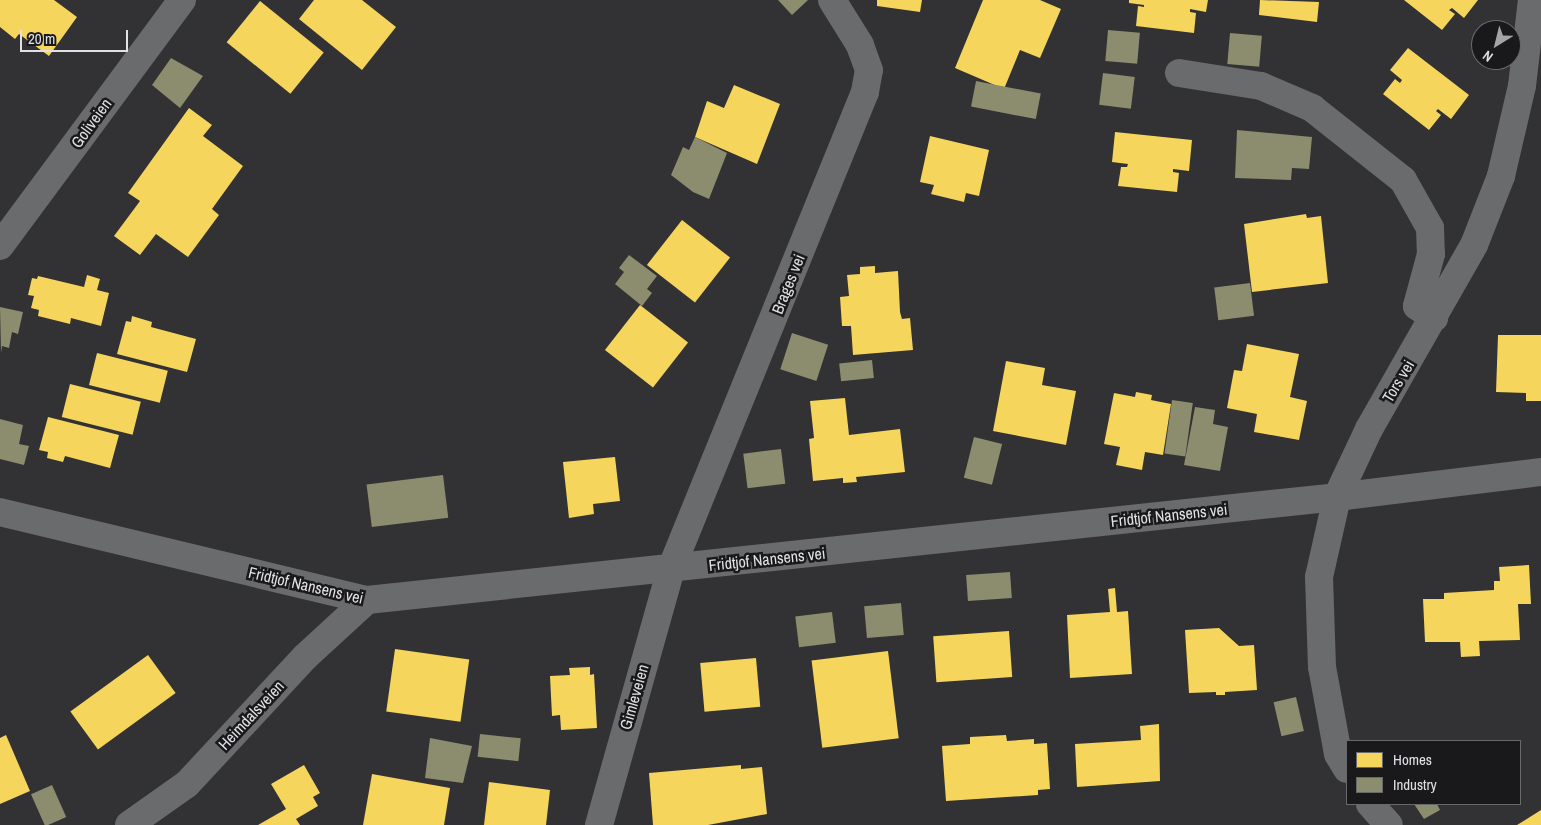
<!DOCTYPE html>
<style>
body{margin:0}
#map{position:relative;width:1541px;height:825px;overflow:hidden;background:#323134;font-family:"Archivo Narrow",sans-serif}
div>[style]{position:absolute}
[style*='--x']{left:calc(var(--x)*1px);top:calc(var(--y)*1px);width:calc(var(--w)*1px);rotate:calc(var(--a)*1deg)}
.homes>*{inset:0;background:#f6d55c;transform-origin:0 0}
.industry>*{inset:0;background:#8c8c6e;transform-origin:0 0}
.minor>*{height:28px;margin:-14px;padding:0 14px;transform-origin:14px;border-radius:14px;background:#6a6b6c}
span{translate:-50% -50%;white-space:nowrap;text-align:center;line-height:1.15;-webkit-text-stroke:5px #19181b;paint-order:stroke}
.street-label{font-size:16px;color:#e1e0e3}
.legend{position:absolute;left:1346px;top:740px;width:175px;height:65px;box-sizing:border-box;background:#19181b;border:1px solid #69686b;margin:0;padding:6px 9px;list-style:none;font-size:15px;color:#e1e0e3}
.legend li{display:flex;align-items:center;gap:10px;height:25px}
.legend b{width:25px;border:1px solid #69686b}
.north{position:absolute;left:1471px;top:20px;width:50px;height:50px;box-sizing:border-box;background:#19181b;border:1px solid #69686b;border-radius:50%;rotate:216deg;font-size:14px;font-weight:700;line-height:20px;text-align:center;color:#e1e0e3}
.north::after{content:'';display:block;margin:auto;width:18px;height:22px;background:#a4a3a6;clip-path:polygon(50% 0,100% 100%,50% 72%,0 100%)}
.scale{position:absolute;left:20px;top:30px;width:108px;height:22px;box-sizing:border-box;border:2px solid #e1e0e3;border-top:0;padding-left:6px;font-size:15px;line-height:18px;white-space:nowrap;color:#e1e0e3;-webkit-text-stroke:4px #19181b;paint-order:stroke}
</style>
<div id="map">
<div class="homes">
<i style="clip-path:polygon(0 0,54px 0,77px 17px,49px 56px,19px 34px,15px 39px,0 27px)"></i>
<i style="clip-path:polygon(314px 0,362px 0,396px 27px,362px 70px,299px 19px)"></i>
<i style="clip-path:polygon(877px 0,922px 0,920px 12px,877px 6px)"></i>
<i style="clip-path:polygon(983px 0,1040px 0,1061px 9px,1040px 58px,1020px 50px,1004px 89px,955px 68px)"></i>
<i style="clip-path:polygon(1129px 0,1208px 0,1206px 12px,1190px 9px,1190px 12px,1196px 13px,1194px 33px,1136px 26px,1138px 6px,1144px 7px,1144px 5px,1129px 3px)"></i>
<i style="clip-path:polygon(1260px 0,1319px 2px,1317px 22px,1259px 15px)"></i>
<i style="clip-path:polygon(1404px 0,1478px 0,1464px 18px,1452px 8px,1449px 10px,1455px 14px,1442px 30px)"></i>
<i style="left:260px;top:1px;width:82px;height:53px;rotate:39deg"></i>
<i style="clip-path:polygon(1408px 48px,1469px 95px,1451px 119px,1438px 109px,1436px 111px,1441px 115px,1429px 130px,1383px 94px,1395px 79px,1400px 83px,1402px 80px,1390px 70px)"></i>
<i style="clip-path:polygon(734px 85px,780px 104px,757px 164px,695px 137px,707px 101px,724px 108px)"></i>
<i style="clip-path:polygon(189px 108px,212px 125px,203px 136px,243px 166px,212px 209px,219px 215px,188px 257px,156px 234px,140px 255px,114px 236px,140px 201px,128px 193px)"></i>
<i style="clip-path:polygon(1115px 132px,1192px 140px,1189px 171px,1173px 169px,1173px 172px,1179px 173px,1177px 192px,1118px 186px,1121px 167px,1127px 167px,1128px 164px,1112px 162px)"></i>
<i style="clip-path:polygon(930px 136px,989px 150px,979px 196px,966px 193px,964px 202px,931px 194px,934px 185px,920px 182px)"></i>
<i style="clip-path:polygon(1306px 214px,1307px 218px,1321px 216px,1328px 283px,1252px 292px,1244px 224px)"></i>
<i style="left:682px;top:220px;width:61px;height:57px;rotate:38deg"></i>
<i style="clip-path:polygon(875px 266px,875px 273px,898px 271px,900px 312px,902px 319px,910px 318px,913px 350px,853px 355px,851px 326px,842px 326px,840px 297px,849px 296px,847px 275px,860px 274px,860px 267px)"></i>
<i style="clip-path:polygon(87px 275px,100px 279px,97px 290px,109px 293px,101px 326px,71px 318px,70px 324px,38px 316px,39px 310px,31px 308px,34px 296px,28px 295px,32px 278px,37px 279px,38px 276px,84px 287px)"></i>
<i style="left:640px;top:305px;width:61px;height:57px;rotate:38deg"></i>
<i style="clip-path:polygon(132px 316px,152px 322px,151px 327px,196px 339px,187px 372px,117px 354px,126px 321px,131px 322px)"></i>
<i style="clip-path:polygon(1498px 335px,1541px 335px,1541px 401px,1526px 401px,1526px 393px,1496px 392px)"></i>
<i style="clip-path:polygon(1247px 344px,1299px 354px,1290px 397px,1307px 401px,1299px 440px,1254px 432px,1257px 414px,1227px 408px,1234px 370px,1242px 371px)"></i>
<i style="left:97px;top:353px;width:73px;height:33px;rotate:14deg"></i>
<i style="clip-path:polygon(1006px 361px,1045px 368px,1042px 385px,1076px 391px,1066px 445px,993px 431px)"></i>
<i style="left:70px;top:384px;width:73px;height:34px;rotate:14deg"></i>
<i style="clip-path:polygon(1136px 392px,1152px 395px,1151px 400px,1171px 404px,1163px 455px,1145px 452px,1142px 470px,1116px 465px,1120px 447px,1104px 444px,1114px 393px,1135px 397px)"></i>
<i style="clip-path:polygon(845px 398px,849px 435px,900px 429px,905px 472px,856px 477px,857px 482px,843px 483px,843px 478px,813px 481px,809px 439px,814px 438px,810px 401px)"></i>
<i style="clip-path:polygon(48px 417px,119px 435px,110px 468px,65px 456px,63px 462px,47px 458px,48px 452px,39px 450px)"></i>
<i style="clip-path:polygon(615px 457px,620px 501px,593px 504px,594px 514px,569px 518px,563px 462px)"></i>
<i style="clip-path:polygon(1529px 565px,1531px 604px,1518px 604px,1520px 640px,1479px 641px,1480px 656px,1461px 657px,1460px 642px,1425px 642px,1423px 599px,1444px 599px,1444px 593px,1494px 590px,1494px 581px,1500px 581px,1499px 567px)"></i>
<i style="clip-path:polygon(1115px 588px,1117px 612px,1128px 611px,1132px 674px,1070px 678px,1067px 615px,1110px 612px,1108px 589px)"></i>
<i style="clip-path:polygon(1219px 628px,1239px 646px,1254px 645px,1257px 690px,1225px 692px,1225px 695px,1216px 695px,1216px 692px,1189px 693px,1185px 630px)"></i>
<i style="left:1009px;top:631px;width:46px;height:76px;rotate:86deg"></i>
<i style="left:395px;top:649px;width:75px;height:63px;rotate:8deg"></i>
<i style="left:888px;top:651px;width:88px;height:77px;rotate:83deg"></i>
<i style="left:148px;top:655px;width:47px;height:96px;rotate:54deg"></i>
<i style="left:756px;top:658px;width:49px;height:56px;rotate:85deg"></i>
<i style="clip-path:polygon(590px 667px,590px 675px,594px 674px,597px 728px,561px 730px,560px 715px,552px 716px,550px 676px,570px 675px,569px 668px)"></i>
<i style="clip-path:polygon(1159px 724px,1160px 781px,1077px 787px,1075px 744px,1141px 740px,1140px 726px)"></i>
<i style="clip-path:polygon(6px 735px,30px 791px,0 804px,0 738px)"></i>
<i style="clip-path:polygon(1006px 735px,1007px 741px,1034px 739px,1034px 744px,1047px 743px,1050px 789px,1038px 790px,1038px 795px,946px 801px,942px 746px,970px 744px,970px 737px)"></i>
<i style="clip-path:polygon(304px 765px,320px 793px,313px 797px,318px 806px,296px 819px,300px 825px,258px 825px,286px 809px,271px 784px)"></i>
<i style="clip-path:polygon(741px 765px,741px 769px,762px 767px,767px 814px,708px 825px,653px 825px,649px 773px)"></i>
<i style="clip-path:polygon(372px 774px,450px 788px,444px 825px,363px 825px)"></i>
<i style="clip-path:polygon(489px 782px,550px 790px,546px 825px,484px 825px)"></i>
<i style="clip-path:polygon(1541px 810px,1541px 825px,1517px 825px)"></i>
</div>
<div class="industry">
<i style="clip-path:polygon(778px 0,808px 0,792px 15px)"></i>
<i style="left:1108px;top:30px;width:32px;height:31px;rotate:5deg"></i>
<i style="left:1230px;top:33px;width:32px;height:31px;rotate:5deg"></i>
<i style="clip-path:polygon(171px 58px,203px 76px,180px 108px,152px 85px)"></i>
<i style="left:1103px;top:73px;width:32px;height:32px;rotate:7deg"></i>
<i style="left:976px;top:81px;width:66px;height:26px;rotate:11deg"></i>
<i style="clip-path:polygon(1237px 130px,1312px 137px,1309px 169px,1292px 168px,1291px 180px,1235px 178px)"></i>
<i style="clip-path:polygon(695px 137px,727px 153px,709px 199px,693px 192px,671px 175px,683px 147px,689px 150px)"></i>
<i style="clip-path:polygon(629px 255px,657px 276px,647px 289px,652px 293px,642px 306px,615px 284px,624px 272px,619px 268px)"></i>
<i style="left:1250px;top:283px;width:33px;height:36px;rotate:83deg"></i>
<i style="clip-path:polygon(0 307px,23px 312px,18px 334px,12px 332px,9px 348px,2px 346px,1px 353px)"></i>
<i style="left:792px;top:333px;width:38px;height:38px;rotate:18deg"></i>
<i style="left:872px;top:360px;width:18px;height:33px;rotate:84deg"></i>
<i style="left:1172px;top:400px;width:21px;height:54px;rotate:8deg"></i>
<i style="clip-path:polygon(1195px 407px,1215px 410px,1213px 424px,1228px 427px,1220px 471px,1184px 465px)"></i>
<i style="clip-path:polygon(0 419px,23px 425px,19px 444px,29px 446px,24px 465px,0 459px)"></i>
<i style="left:974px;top:437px;width:29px;height:42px;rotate:14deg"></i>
<i style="left:781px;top:449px;width:35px;height:38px;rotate:83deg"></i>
<i style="left:443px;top:475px;width:43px;height:77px;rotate:83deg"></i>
<i style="left:1010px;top:572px;width:26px;height:44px;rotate:86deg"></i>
<i style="left:901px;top:603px;width:32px;height:37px;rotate:85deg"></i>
<i style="left:832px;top:612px;width:31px;height:37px;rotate:83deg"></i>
<i style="left:1296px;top:697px;width:35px;height:23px;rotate:77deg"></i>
<i style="left:480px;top:734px;width:41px;height:23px;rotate:6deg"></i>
<i style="clip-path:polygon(430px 738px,472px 746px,463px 783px,425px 778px)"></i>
<i style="left:52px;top:785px;width:35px;height:23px;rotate:66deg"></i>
<i style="clip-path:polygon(1414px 804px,1437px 804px,1440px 810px,1424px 819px)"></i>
</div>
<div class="minor">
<i style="--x:1179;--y:73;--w:83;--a:9"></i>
<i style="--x:1261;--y:86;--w:56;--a:23.3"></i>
<i style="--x:1312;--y:108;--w:116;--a:38.4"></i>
<i style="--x:1403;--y:180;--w:55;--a:60.6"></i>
<i style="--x:1430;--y:228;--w:26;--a:88"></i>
<i style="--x:1431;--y:254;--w:54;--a:105.1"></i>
<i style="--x:1417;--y:306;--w:21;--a:35"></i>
<i style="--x:0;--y:246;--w:306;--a:-53.5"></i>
<i style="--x:0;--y:512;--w:377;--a:13.5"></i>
<i style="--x:367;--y:600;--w:975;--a:-6.06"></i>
<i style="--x:1337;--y:497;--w:206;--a:-7"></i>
<i style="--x:1347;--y:769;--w:17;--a:-121"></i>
<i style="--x:1338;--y:754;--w:88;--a:-100.4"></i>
<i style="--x:1322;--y:667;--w:90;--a:-91.9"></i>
<i style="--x:1319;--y:577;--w:82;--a:-77.3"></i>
<i style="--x:1337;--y:497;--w:75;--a:-64.8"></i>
<i style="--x:1369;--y:429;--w:212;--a:-60.3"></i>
<i style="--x:1474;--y:245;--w:74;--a:-68.6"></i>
<i style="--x:1501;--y:176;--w:92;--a:-76.9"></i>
<i style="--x:1522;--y:86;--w:87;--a:-83.4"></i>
<i style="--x:1370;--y:804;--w:28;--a:48"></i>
<i style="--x:129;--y:825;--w:71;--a:-35.3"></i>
<i style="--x:187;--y:784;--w:173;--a:-47.1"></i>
<i style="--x:305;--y:657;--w:84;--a:-42.6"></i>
<i style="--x:599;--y:825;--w:266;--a:-74.3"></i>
<i style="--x:671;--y:569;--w:515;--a:-67.87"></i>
<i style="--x:865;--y:92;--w:22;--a:-80"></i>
<i style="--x:869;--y:70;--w:27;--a:-110"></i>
<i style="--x:860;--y:45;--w:53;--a:-121.9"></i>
</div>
<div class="street-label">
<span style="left:91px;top:123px;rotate:-54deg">Goliveien</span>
<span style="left:788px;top:284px;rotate:-68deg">Brages vei</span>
<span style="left:1398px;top:381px;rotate:-59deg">Tors vei</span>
<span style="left:1169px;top:515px;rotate:-6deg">Fridtjof Nansens vei</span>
<span style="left:767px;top:559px;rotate:-6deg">Fridtjof Nansens vei</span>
<span style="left:306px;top:585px;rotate:13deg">Fridtjof Nansens vei</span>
<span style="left:634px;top:697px;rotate:-74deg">Gimleveien</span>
<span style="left:251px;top:715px;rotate:-47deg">Heimdalsveien</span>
</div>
<ul class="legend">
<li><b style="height:14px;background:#f6d55c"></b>Homes</li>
<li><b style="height:14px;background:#8c8c6e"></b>Industry</li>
</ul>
<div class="north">N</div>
<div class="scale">20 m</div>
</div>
